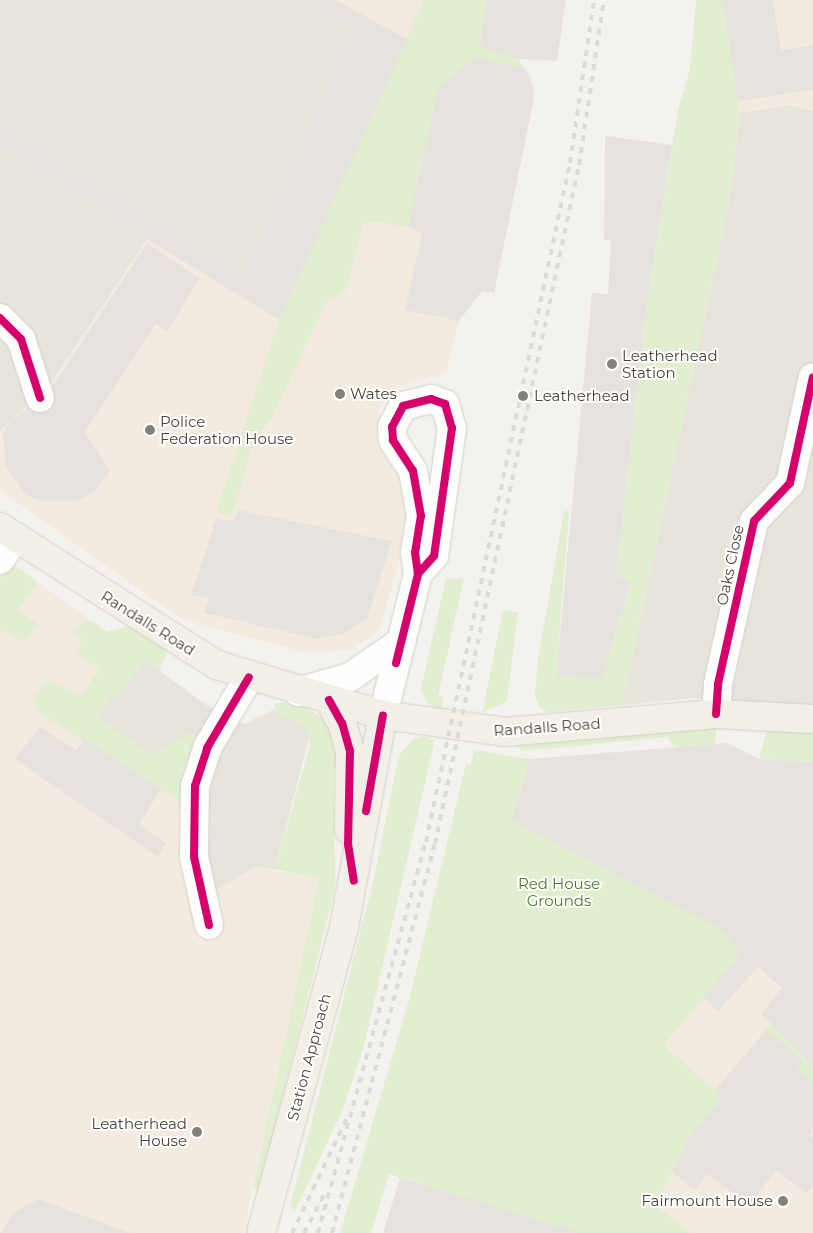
<!DOCTYPE html>
<style>
body{margin:0}
#map{position:relative;width:813px;height:1233px;overflow:hidden;background:#f4f2ee;font-family:Montserrat,sans-serif}
div>[style]{position:absolute}
[style*='--x']{left:calc(var(--x)*1px);top:calc(var(--y)*1px);width:calc(var(--w)*1px);rotate:calc(var(--a)*1deg)}
.residential>*{inset:0;background:#e7e4dc}
.commercial>*{inset:0;background:#f3ebdf}
.industrial>*{inset:0;background:#e6e2de}
.green>*{inset:0;background:#e1eecf}
.parking>*{inset:0;background:#e6e3df}
.roads{filter:drop-shadow(0 0 1px #d2d0cb) drop-shadow(0 0 1px #d2d0cb)}
.minor>*{height:28px;margin:-14px;padding:0 14px;transform-origin:14px;border-radius:14px;background:#fdfdfc}
.major>*{height:28px;margin:-14px;padding:0 14px;transform-origin:14px;border-radius:14px;background:#f2efe6}
.rail>*{height:4px;margin-top:-2px;transform-origin:0;background:repeating-linear-gradient(90deg,#dbdbda 0 6px,transparent 0 12px)}
.cycleway>*{height:8px;margin:-4px;padding:0 4px;transform-origin:4px;border-radius:4px;background:#d6006c}
.dots>*{width:14px;height:14px;translate:-50% -50%;box-sizing:border-box;border:2px solid #fff;border-radius:50%}
span{translate:-50% -50%;white-space:nowrap;text-align:center;line-height:1.15;-webkit-text-stroke:4px #fff;paint-order:stroke}
.poi-label{font-size:15px;color:#4b4439}
.left{translate:0 -50%;text-align:left}
.right{translate:-100% -50%;text-align:right}
.street-label{font-size:15px;color:#4b4439}
.park-label{font-size:15px;color:#4a7f2a}
</style>
<div id="map">
<div class="residential">
<i style="clip-path:polygon(0 0,335px 0,407px 39px,279px 320px,147px 239px,48px 388px,0 431px)"></i>
<i style="clip-path:polygon(789px 105px,813px 111px,813px 705px,694px 698px,622px 705px,728px 209px,740px 113px)"></i>
<i style="clip-path:polygon(119px 641px,208px 706px,244px 724px,273px 710px,300px 723px,310px 734px,275px 869px,256px 867px,216px 890px,191px 891px,61px 724px)"></i>
</div>
<div class="commercial">
<i style="clip-path:polygon(335px 0,424px 0,407px 39px,518px 59px,531px 76px,533px 103px,494px 293px,482px 291px,459px 321px,446px 373px,399px 387px,379px 408px,377px 445px,404px 482px,409px 522px,382px 623px,376px 634px,349px 650px,307px 653px,181px 619px,0 490px,0 431px,48px 388px,147px 239px,279px 320px,407px 39px)"></i>
<i style="clip-path:polygon(722px 0,813px 0,813px 111px,789px 105px,740px 113px)"></i>
<i style="clip-path:polygon(38px 582px,119px 641px,61px 724px,183px 803px,191px 891px,216px 890px,256px 867px,319px 879px,243px 1233px,131px 1233px,38px 1199px,12px 1214px,0 1230px,0 634px)"></i>
<i style="clip-path:polygon(741px 954px,782px 988px,761px 1014px,813px 1066px,813px 1233px,691px 1233px,659px 1208px,663px 1191px,715px 1090px,664px 1045px)"></i>
</div>
<div class="industrial">
<i style="clip-path:polygon(38px 1199px,52px 1204px,131px 1233px,0 1233px,12px 1214px)"></i>
</div>
<div class="green">
<i style="clip-path:polygon(424px 0,486px 0,480px 46px,518px 59px,525px 69px,477px 57px,438px 87px,408px 227px,370px 221px,363px 225px,346px 291px,327px 301px,272px 417px,253px 445px,232px 516px,216px 512px,279px 320px)"></i>
<i style="clip-path:polygon(696px 0,722px 0,740px 113px,728px 209px,622px 705px,548px 712px,540px 708px,535px 696px,538px 659px,564px 511px,569px 511px,556px 676px,602px 678px,631px 582px,616px 576px,646px 309px,678px 110px,690px 69px)"></i>
<i style="clip-path:polygon(11px 563px,38px 582px,18px 610px,38px 624px,24px 643px,4px 630px,0 634px,0 578px)"></i>
<i style="clip-path:polygon(464px 578px,438px 696px,444px 697px,441px 711px,426px 702px,421px 688px,446px 579px)"></i>
<i style="clip-path:polygon(503px 610px,518px 613px,507px 701px,482px 713px)"></i>
<i style="clip-path:polygon(82px 622px,93px 622px,107px 632px,130px 626px,168px 650px,159px 670px,145px 660px,119px 695px,109px 697px,97px 718px,153px 755px,188px 733px,201px 740px,183px 803px,36px 711px,35px 694px,47px 680px,80px 696px,99px 670px,76px 652px,83px 640px,73px 633px)"></i>
<i style="clip-path:polygon(274px 703px,299px 703px,321px 717px,332px 729px,340px 760px,334px 769px,335px 888px,259px 1191px,253px 1188px,319px 879px,275px 869px,310px 745px,309px 734px,300px 723px,276px 715px)"></i>
<i style="clip-path:polygon(717px 724px,715px 744px,674px 747px,668px 737px,522px 751px,514px 744px)"></i>
<i style="clip-path:polygon(774px 727px,813px 731px,813px 762px,759px 759px,766px 732px)"></i>
<i style="clip-path:polygon(424px 737px,435px 740px,363px 1050px,342px 1111px,294px 1213px,290px 1206px,372px 887px,399px 755px,413px 739px)"></i>
<i style="clip-path:polygon(474px 750px,530px 759px,511px 820px,733px 906px,741px 954px,664px 1045px,715px 1090px,720px 1100px,687px 1141px,663px 1191px,659px 1208px,691px 1233px,574px 1233px,389px 1174px,371px 1233px,340px 1233px,409px 1000px,466px 764px,471px 765px)"></i>
<i style="clip-path:polygon(771px 1023px,813px 1066px,813px 1081px,797px 1069px,803px 1061px,766px 1030px)"></i>
</div>
<div class="parking">
<i style="clip-path:polygon(300px 0,335px 0,407px 39px,279px 320px,0 148px,0 119px,243px 271px,351px 29px)"></i>
<i style="clip-path:polygon(486px 0,566px 0,557px 61px,518px 59px,480px 46px)"></i>
<i style="clip-path:polygon(722px 0,773px 0,781px 50px,813px 45px,813px 90px,738px 101px)"></i>
<i style="clip-path:polygon(477px 57px,525px 69px,534px 88px,533px 103px,494px 293px,482px 291px,459px 321px,405px 310px,422px 233px,408px 227px,438px 87px)"></i>
<i style="clip-path:polygon(605px 136px,672px 145px,646px 309px,616px 576px,631px 581px,602px 678px,556px 676px,592px 293px,608px 294px,611px 240px,604px 240px)"></i>
<i style="clip-path:polygon(147px 243px,199px 278px,167px 332px,156px 324px,85px 432px,110px 471px,92px 494px,76px 501px,43px 502px,26px 495px,6px 468px,3px 436px,8px 424px,50px 390px)"></i>
<i style="clip-path:polygon(238px 510px,392px 541px,367px 619px,344px 633px,318px 639px,204px 613px,209px 599px,191px 595px,216px 519px,233px 521px)"></i>
<i style="clip-path:polygon(40px 727px,76px 750px,85px 739px,161px 789px,139px 825px,166px 843px,158px 857px,15px 759px)"></i>
<i style="clip-path:polygon(728px 743px,759px 759px,813px 762px,813px 1066px,761px 1014px,782px 988px,758px 967px,718px 1011px,703px 998px,741px 954px,720px 928px,511px 820px,530px 759px)"></i>
<i style="clip-path:polygon(766px 1030px,803px 1060px,797px 1069px,813px 1081px,813px 1129px,809px 1135px,813px 1138px,813px 1185px,807px 1193px,776px 1170px,749px 1205px,707px 1174px,695px 1190px,672px 1172px,687px 1141px,720px 1100px,715px 1090px)"></i>
<i style="clip-path:polygon(400px 1178px,575px 1231px,574px 1233px,383px 1233px)"></i>
</div>
<div class="roads">
<div class="minor">
<i style="--x:0;--y:318;--w:30;--a:45"></i>
<i style="--x:21;--y:339;--w:62;--a:72.1"></i>
<i style="--x:0;--y:560;--w:28;--a:-55"></i>
<i style="--x:298;--y:692;--w:54;--a:-16.1"></i>
<i style="--x:350;--y:677;--w:63;--a:-34.7"></i>
<i style="--x:716;--y:714;--w:30;--a:-86"></i>
<i style="--x:718;--y:684;--w:167;--a:-77.5"></i>
<i style="--x:754;--y:521;--w:52;--a:-46.5"></i>
<i style="--x:790;--y:483;--w:108;--a:-77.8"></i>
<i style="--x:383;--y:715;--w:145;--a:-76.1"></i>
<i style="--x:418;--y:574;--w:21;--a:-98"></i>
<i style="--x:415;--y:553;--w:37;--a:-81"></i>
<i style="--x:421;--y:516;--w:46;--a:-100.1"></i>
<i style="--x:413;--y:471;--w:37;--a:-123"></i>
<i style="--x:393;--y:440;--w:13;--a:-94"></i>
<i style="--x:392;--y:427;--w:24;--a:-62"></i>
<i style="--x:403;--y:406;--w:29;--a:-14"></i>
<i style="--x:431;--y:399;--w:15;--a:20"></i>
<i style="--x:445;--y:404;--w:25;--a:74"></i>
<i style="--x:452;--y:428;--w:129;--a:98"></i>
<i style="--x:434;--y:556;--w:24;--a:132"></i>
<i style="--x:209;--y:925;--w:70;--a:-102.4"></i>
<i style="--x:194;--y:857;--w:71;--a:-89.2"></i>
<i style="--x:195;--y:786;--w:40;--a:-72"></i>
<i style="--x:207;--y:748;--w:82;--a:-59.4"></i>
</div>
<div class="major">
<i style="--x:0;--y:527;--w:257;--a:32.5"></i>
<i style="--x:217;--y:665;--w:173;--a:16.8"></i>
<i style="--x:383;--y:715;--w:123;--a:7.9"></i>
<i style="--x:505;--y:732;--w:212;--a:-4.9"></i>
<i style="--x:716;--y:714;--w:97;--a:3"></i>
<i style="--x:329;--y:700;--w:26;--a:61"></i>
<i style="--x:342;--y:723;--w:29;--a:74"></i>
<i style="--x:350;--y:751;--w:79;--a:90.7"></i>
<i style="--x:261;--y:1233;--w:317;--a:-74.8"></i>
<i style="--x:344;--y:927;--w:216;--a:-79.6"></i>
</div>
</div>
<div class="rail">
<i style="--x:292;--y:1233;--w:127;--a:-64.4"></i>
<i style="--x:304;--y:1233;--w:47;--a:-62.4"></i>
<i style="--x:318;--y:1233;--w:406;--a:-74.6"></i>
<i style="--x:426;--y:842;--w:694;--a:-78.03"></i>
<i style="--x:570;--y:163;--w:165;--a:-81.6"></i>
<i style="--x:332;--y:1233;--w:402;--a:-75.2"></i>
<i style="--x:435;--y:844;--w:694;--a:-78.03"></i>
<i style="--x:579;--y:165;--w:167;--a:-81.4"></i>
</div>
<div class="cycleway">
<i style="--x:0;--y:318;--w:30;--a:45"></i>
<i style="--x:21;--y:339;--w:62;--a:72.1"></i>
<i style="--x:396;--y:663;--w:92;--a:-76.1"></i>
<i style="--x:418;--y:574;--w:21;--a:-98"></i>
<i style="--x:415;--y:553;--w:37;--a:-81"></i>
<i style="--x:421;--y:516;--w:46;--a:-100.1"></i>
<i style="--x:413;--y:471;--w:37;--a:-123"></i>
<i style="--x:393;--y:440;--w:13;--a:-94"></i>
<i style="--x:392;--y:427;--w:24;--a:-62"></i>
<i style="--x:403;--y:406;--w:29;--a:-14"></i>
<i style="--x:431;--y:399;--w:15;--a:20"></i>
<i style="--x:445;--y:404;--w:25;--a:74"></i>
<i style="--x:452;--y:428;--w:129;--a:98"></i>
<i style="--x:434;--y:556;--w:24;--a:132"></i>
<i style="--x:329;--y:700;--w:26;--a:61"></i>
<i style="--x:342;--y:723;--w:29;--a:74"></i>
<i style="--x:350;--y:751;--w:93;--a:91.2"></i>
<i style="--x:348;--y:844;--w:37;--a:81"></i>
<i style="--x:716;--y:714;--w:30;--a:-86"></i>
<i style="--x:718;--y:684;--w:167;--a:-77.5"></i>
<i style="--x:754;--y:521;--w:52;--a:-46.5"></i>
<i style="--x:790;--y:483;--w:108;--a:-77.8"></i>
<i style="--x:366;--y:811;--w:97;--a:-80"></i>
<i style="--x:209;--y:925;--w:70;--a:-102.4"></i>
<i style="--x:194;--y:857;--w:71;--a:-89.2"></i>
<i style="--x:195;--y:786;--w:40;--a:-72"></i>
<i style="--x:207;--y:748;--w:82;--a:-59.4"></i>
</div>
<div class="dots">
<i style="left:612px;top:364px;background:#868178"></i>
<i style="left:340px;top:394px;background:#868178"></i>
<i style="left:523px;top:396px;background:#868178"></i>
<i style="left:150px;top:430px;background:#868178"></i>
<i style="left:197px;top:1132px;background:#868178"></i>
<i style="left:783px;top:1201px;background:#868178"></i>
</div>
<div class="poi-label">
<span class="left" style="left:622px;top:364px">Leatherhead<br>Station</span>
<span class="left" style="left:350px;top:394px">Wates</span>
<span class="left" style="left:534px;top:396px">Leatherhead</span>
<span class="left" style="left:160px;top:430px">Police<br>Federation House</span>
<span class="right" style="left:187px;top:1132px">Leatherhead<br>House</span>
<span class="right" style="left:773px;top:1201px">Fairmount House</span>
</div>
<div class="street-label">
<span style="left:730px;top:565px;rotate:-78deg">Oaks Close</span>
<span style="left:148px;top:623px;rotate:32deg">Randalls Road</span>
<span style="left:547px;top:727px;rotate:-4deg">Randalls Road</span>
<span style="left:309px;top:1057px;rotate:-75deg">Station Approach</span>
</div>
<div class="park-label">
<span style="left:559px;top:892px">Red House<br>Grounds</span>
</div>
</div>
